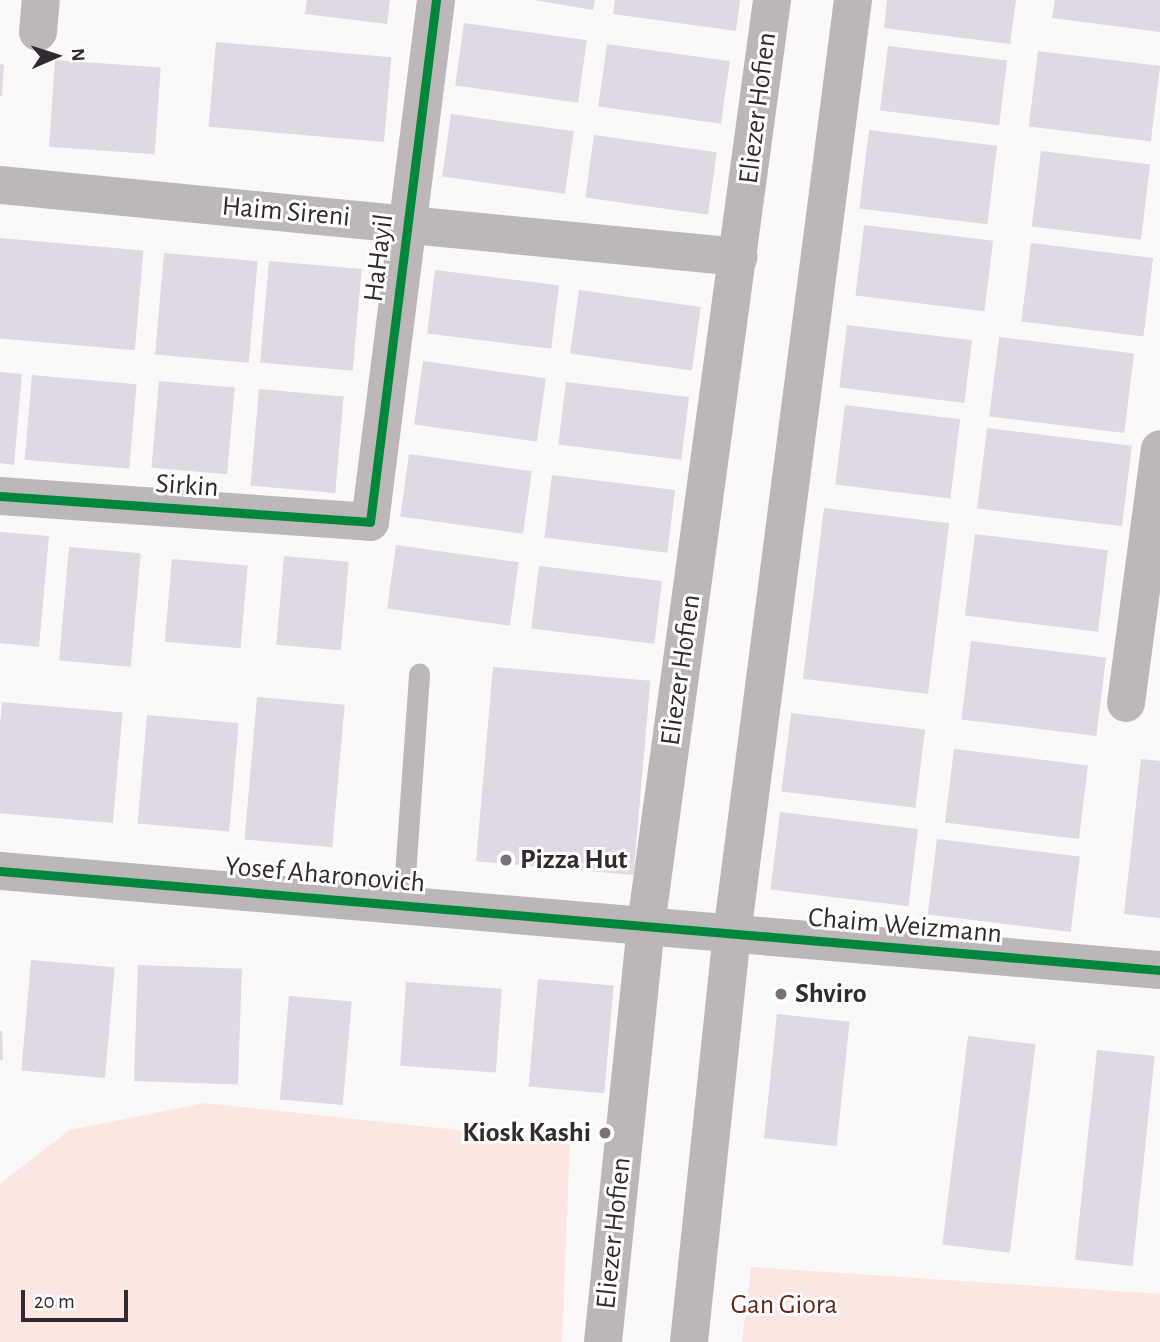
<!DOCTYPE html>
<style>
body{margin:0}
#map{position:relative;width:1160px;height:1342px;overflow:hidden;background:#fbf8fa;font-family:"Alegreya Sans",sans-serif}
div>[style]{position:absolute}
[style*='--x']{left:calc(var(--x)*1px);top:calc(var(--y)*1px);width:calc(var(--w)*1px);rotate:calc(var(--a)*1deg)}
.green>*{inset:0;background:#fbe6e1}
.building>*{inset:0;background:#ded9e2;transform-origin:0 0}
.lane>*{height:21px;margin:-10.5px;padding:0 10.5px;transform-origin:10.5px;border-radius:10.5px;background:#beb7b9}
.street>*{height:38px;margin:-19px;padding:0 19px;transform-origin:19px;border-radius:19px;background:#beb7b9}
.secondary>*{height:38px;margin:-19px;padding:0 19px;transform-origin:19px;border-radius:19px;background:#bdb6b8}
.cycleway>*{height:9px;margin:-4.5px;padding:0 4.5px;transform-origin:4.5px;border-radius:4.5px;background:#00873e}
.dots>*{width:19px;height:19px;translate:-50% -50%;box-sizing:border-box;border:4px solid #fff;border-radius:50%}
span{translate:-50% -50%;white-space:nowrap;text-align:center;line-height:1.15;-webkit-text-stroke:6px #fff;paint-order:stroke}
.street-label{font-size:28px;color:#332931}
.poi-label{font-size:28px;color:#332931;font-weight:700}
.left{translate:0 -50%;text-align:left}
.right{translate:-100% -50%;text-align:right}
.park-label{font-size:28px;color:#642a17}
.north{position:absolute;left:21px;top:21px;width:70px;height:70px;-webkit-text-stroke:5px #fff;paint-order:stroke;rotate:87deg;font-size:19px;font-weight:700;line-height:28px;text-align:center;color:#332931}
.north::after{content:'';display:block;margin:auto;width:24px;height:32px;background:#332931;clip-path:polygon(50% 0,100% 100%,50% 72%,0 100%)}
.scale{position:absolute;left:21px;top:1290px;width:107px;height:32px;box-sizing:border-box;border:4px solid #332931;border-top:0;padding-left:9px;font-size:21px;line-height:24px;white-space:nowrap;color:#332931;-webkit-text-stroke:5px #fff;paint-order:stroke}
</style>
<div id="map">
<div class="green">
<i style="clip-path:polygon(204px 1103px,570px 1142px,562px 1342px,0 1342px,0 1184px,69px 1130px)"></i>
<i style="clip-path:polygon(751px 1267px,1160px 1294px,1160px 1342px,742px 1342px)"></i>
</div>
<div class="building">
<i style="clip-path:polygon(307px 0,390px 0,387px 24px,305px 14px)"></i>
<i style="clip-path:polygon(534px 0,595px 0,593px 10px)"></i>
<i style="clip-path:polygon(615px 0,740px 0,736px 31px,613px 14px)"></i>
<i style="clip-path:polygon(887px 0,1016px 0,1010px 44px,884px 28px)"></i>
<i style="clip-path:polygon(1055px 0,1160px 0,1160px 32px,1052px 18px)"></i>
<i style="left:464px;top:23px;width:124px;height:63px;rotate:8deg"></i>
<i style="left:216px;top:42px;width:176px;height:85px;rotate:5deg"></i>
<i style="left:607px;top:44px;width:124px;height:63px;rotate:8deg"></i>
<i style="left:888px;top:46px;width:120px;height:65px;rotate:7deg"></i>
<i style="left:1038px;top:51px;width:123px;height:76px;rotate:7deg"></i>
<i style="left:55px;top:60px;width:106px;height:87px;rotate:4deg"></i>
<i style="clip-path:polygon(0 64px,4px 65px,2px 96px,0 96px)"></i>
<i style="left:451px;top:114px;width:124px;height:63px;rotate:8deg"></i>
<i style="left:869px;top:130px;width:129px;height:79px;rotate:7deg"></i>
<i style="left:594px;top:135px;width:124px;height:63px;rotate:8deg"></i>
<i style="left:1041px;top:151px;width:110px;height:76px;rotate:7deg"></i>
<i style="left:864px;top:225px;width:130px;height:71px;rotate:7deg"></i>
<i style="left:0;top:238px;width:144px;height:100px;rotate:5deg"></i>
<i style="left:1031px;top:243px;width:123px;height:79px;rotate:7deg"></i>
<i style="left:164px;top:253px;width:94px;height:102px;rotate:5deg"></i>
<i style="left:269px;top:261px;width:93px;height:102px;rotate:5deg"></i>
<i style="left:435px;top:270px;width:125px;height:64px;rotate:7deg"></i>
<i style="left:579px;top:290px;width:123px;height:64px;rotate:8deg"></i>
<i style="left:847px;top:325px;width:126px;height:63px;rotate:7deg"></i>
<i style="left:999px;top:337px;width:136px;height:80px;rotate:7deg"></i>
<i style="left:423px;top:361px;width:124px;height:64px;rotate:8deg"></i>
<i style="clip-path:polygon(0 372px,22px 374px,14px 465px,0 463px)"></i>
<i style="left:32px;top:375px;width:105px;height:85px;rotate:5deg"></i>
<i style="left:159px;top:381px;width:76px;height:87px;rotate:5deg"></i>
<i style="left:566px;top:382px;width:124px;height:63px;rotate:7deg"></i>
<i style="left:259px;top:389px;width:85px;height:97px;rotate:5deg"></i>
<i style="left:845px;top:405px;width:116px;height:80px;rotate:7deg"></i>
<i style="left:987px;top:428px;width:146px;height:81px;rotate:7deg"></i>
<i style="left:409px;top:454px;width:124px;height:63px;rotate:8deg"></i>
<i style="left:552px;top:475px;width:124px;height:63px;rotate:7deg"></i>
<i style="left:824px;top:508px;width:126px;height:172px;rotate:7deg"></i>
<i style="clip-path:polygon(0 532px,49px 536px,39px 647px,0 643px)"></i>
<i style="left:975px;top:534px;width:134px;height:82px;rotate:7deg"></i>
<i style="left:396px;top:545px;width:124px;height:64px;rotate:8deg"></i>
<i style="left:69px;top:547px;width:72px;height:114px;rotate:5deg"></i>
<i style="left:284px;top:556px;width:65px;height:89px;rotate:5deg"></i>
<i style="left:172px;top:559px;width:76px;height:83px;rotate:5deg"></i>
<i style="left:539px;top:566px;width:124px;height:63px;rotate:7deg"></i>
<i style="left:971px;top:641px;width:136px;height:79px;rotate:7deg"></i>
<i style="left:493px;top:667px;width:158px;height:195px;rotate:5deg"></i>
<i style="left:257px;top:697px;width:88px;height:143px;rotate:5deg"></i>
<i style="left:2px;top:702px;width:121px;height:111px;rotate:5deg"></i>
<i style="left:791px;top:713px;width:135px;height:79px;rotate:7deg"></i>
<i style="left:147px;top:715px;width:92px;height:109px;rotate:5deg"></i>
<i style="left:954px;top:749px;width:135px;height:74px;rotate:7deg"></i>
<i style="clip-path:polygon(1141px 759px,1160px 761px,1160px 918px,1124px 914px)"></i>
<i style="left:780px;top:812px;width:139px;height:78px;rotate:7deg"></i>
<i style="left:937px;top:839px;width:144px;height:76px;rotate:7deg"></i>
<i style="left:31px;top:960px;width:84px;height:111px;rotate:5deg"></i>
<i style="left:138px;top:965px;width:104px;height:116px;rotate:2deg"></i>
<i style="left:538px;top:979px;width:76px;height:108px;rotate:5deg"></i>
<i style="left:406px;top:982px;width:96px;height:84px;rotate:4deg"></i>
<i style="left:289px;top:996px;width:63px;height:104px;rotate:5deg"></i>
<i style="left:777px;top:1014px;width:73px;height:125px;rotate:6deg"></i>
<i style="clip-path:polygon(0 1031px,2px 1031px,3px 1060px,0 1060px)"></i>
<i style="left:968px;top:1036px;width:68px;height:210px;rotate:7deg"></i>
<i style="left:1097px;top:1050px;width:58px;height:211px;rotate:6deg"></i>
</div>
<div class="lane">
<i style="--x:403;--y:904;--w:231;--a:-86"></i>
</div>
<div class="street">
<i style="--x:38;--y:32;--w:32;--a:-85"></i>
<i style="--x:0;--y:185;--w:742;--a:5.57"></i>
<i style="--x:0;--y:496;--w:371;--a:4"></i>
<i style="--x:370;--y:522;--w:526;--a:-82.79"></i>
<i style="--x:1126;--y:703;--w:256;--a:-82.4"></i>
</div>
<div class="secondary">
<i style="--x:0;--y:871;--w:1164;--a:4.88"></i>
<i style="--x:603;--y:1342;--w:419;--a:-84.1"></i>
<i style="--x:646;--y:925;--w:934;--a:-82.24"></i>
<i style="--x:689;--y:1342;--w:410;--a:-84"></i>
<i style="--x:732;--y:934;--w:942;--a:-82.62"></i>
</div>
<div class="cycleway">
<i style="--x:0;--y:496;--w:371;--a:4"></i>
<i style="--x:370;--y:522;--w:526;--a:-82.79"></i>
<i style="--x:0;--y:871;--w:1164;--a:4.88"></i>
</div>
<div class="dots">
<i style="left:506px;top:860px;background:#797177"></i>
<i style="left:781px;top:994px;background:#797177"></i>
<i style="left:605px;top:1133px;background:#797177"></i>
</div>
<div class="street-label">
<span style="left:758px;top:108px;rotate:-83deg">Eliezer Hofien</span>
<span style="left:286px;top:212px;rotate:5deg">Haim Sireni</span>
<span style="left:379px;top:258px;rotate:-83deg">HaHayil</span>
<span style="left:187px;top:486px;rotate:4deg">Sirkin</span>
<span style="left:681px;top:670px;rotate:-82deg">Eliezer Hofien</span>
<span style="left:325px;top:875px;rotate:5deg">Yosef Aharonovich</span>
<span style="left:905px;top:926px;rotate:5deg">Chaim Weizmann</span>
<span style="left:614px;top:1233px;rotate:-84deg">Eliezer Hofien</span>
</div>
<div class="poi-label">
<span class="left" style="left:520px;top:860px">Pizza Hut</span>
<span class="left" style="left:795px;top:994px">Shviro</span>
<span class="right" style="left:591px;top:1133px">Kiosk Kashi</span>
</div>
<div class="park-label">
<span style="left:784px;top:1305px">Gan Giora</span>
</div>
<div class="north">N</div>
<div class="scale">20 m</div>
</div>
